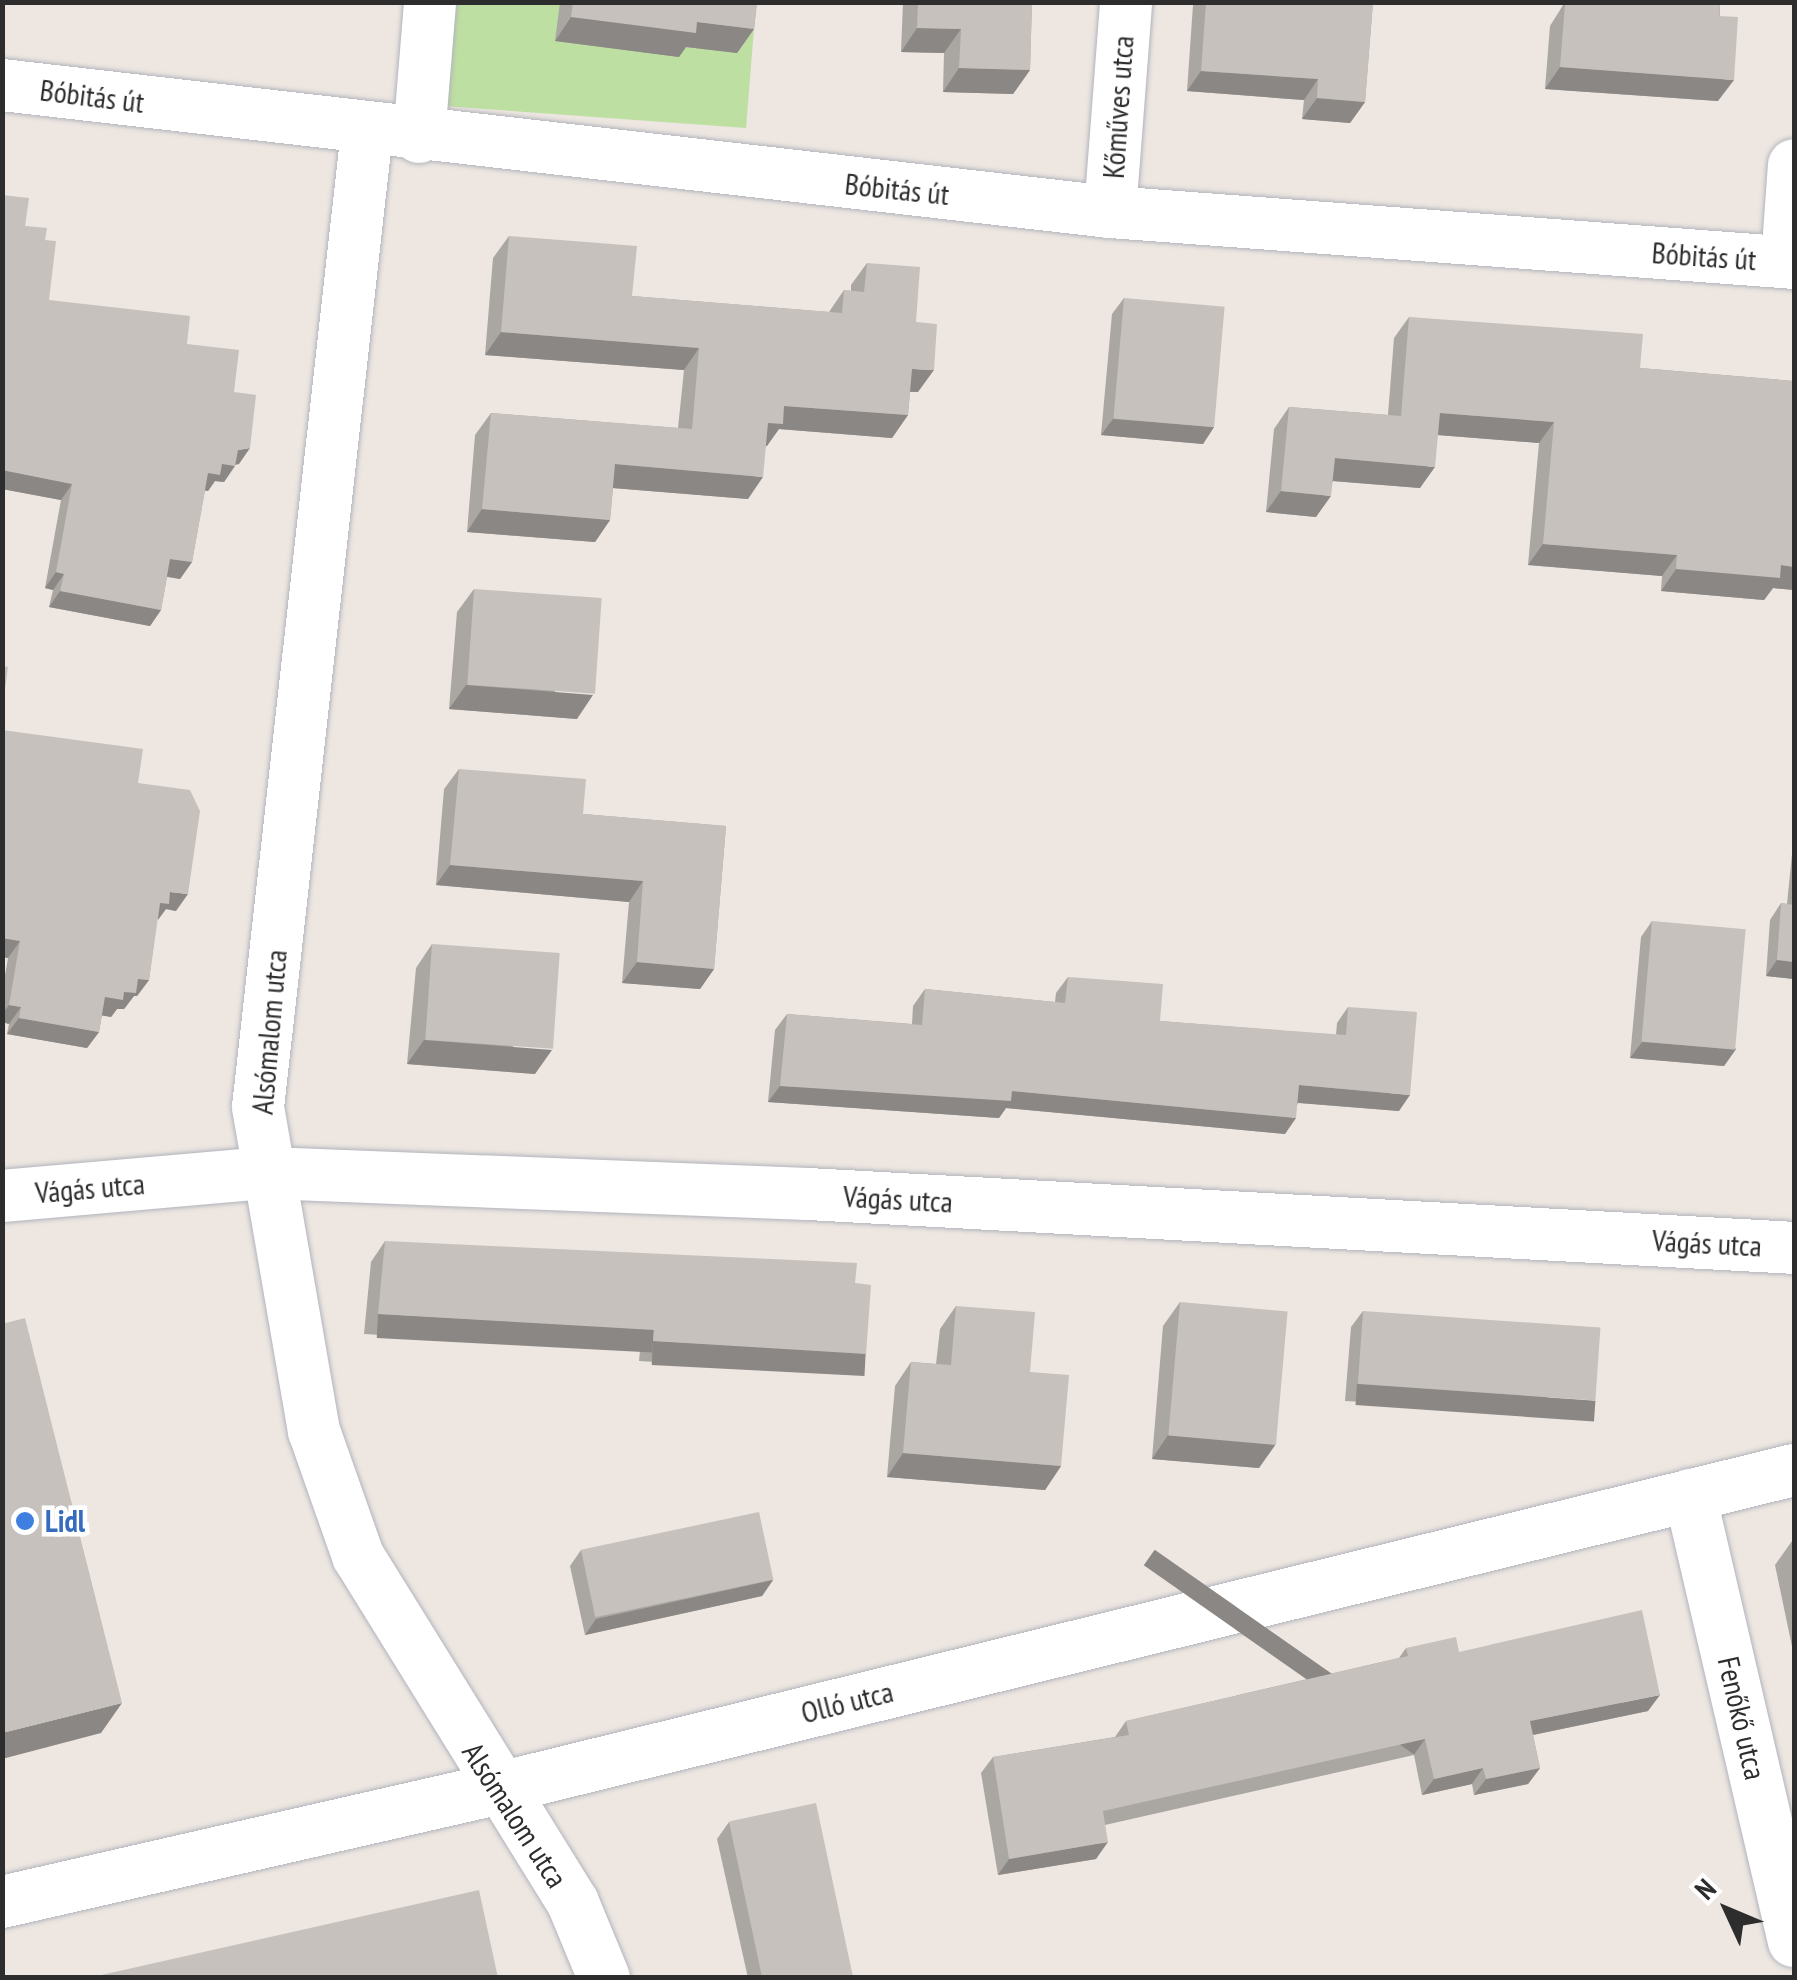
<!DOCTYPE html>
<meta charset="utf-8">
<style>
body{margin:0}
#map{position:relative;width:1797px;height:1980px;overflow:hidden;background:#ede6e1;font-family:"PT Sans Narrow",sans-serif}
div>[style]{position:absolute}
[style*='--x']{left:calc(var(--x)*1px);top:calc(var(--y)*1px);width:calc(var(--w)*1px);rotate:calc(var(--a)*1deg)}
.green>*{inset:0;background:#bedfa2}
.roads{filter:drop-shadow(0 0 2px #b1b4bc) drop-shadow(0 0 2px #b1b4bc)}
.street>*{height:52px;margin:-26px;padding:0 26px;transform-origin:26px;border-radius:26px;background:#fff}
.wall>*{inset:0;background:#aaa6a2}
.shaded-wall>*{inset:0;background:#8b8784;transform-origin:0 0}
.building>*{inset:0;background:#c6c1bc;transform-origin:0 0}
.dots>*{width:28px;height:28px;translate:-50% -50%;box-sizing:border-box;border:5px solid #fff;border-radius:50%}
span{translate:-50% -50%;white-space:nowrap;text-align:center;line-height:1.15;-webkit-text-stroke:9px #fff;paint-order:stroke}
.street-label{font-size:30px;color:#2d2d2d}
.shop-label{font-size:30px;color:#366cbe;font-weight:700}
.left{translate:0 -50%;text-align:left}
.frame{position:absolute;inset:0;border:5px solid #2d2d2d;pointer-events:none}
.north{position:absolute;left:1677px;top:1860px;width:100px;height:100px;-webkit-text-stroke:8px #fff;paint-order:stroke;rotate:314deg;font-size:28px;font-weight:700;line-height:40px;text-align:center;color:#2d2d2d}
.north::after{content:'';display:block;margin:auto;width:35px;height:45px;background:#2d2d2d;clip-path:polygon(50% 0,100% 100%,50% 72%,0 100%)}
</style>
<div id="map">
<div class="green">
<i style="clip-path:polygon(451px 3px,756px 3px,746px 128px,443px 106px)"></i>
</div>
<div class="roads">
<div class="street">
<i style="--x:2;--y:85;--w:1115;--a:6.54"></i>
<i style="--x:1110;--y:212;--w:686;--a:4.26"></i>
<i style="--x:367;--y:131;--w:982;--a:96.37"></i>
<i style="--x:258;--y:1107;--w:329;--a:80.2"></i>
<i style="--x:314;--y:1431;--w:133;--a:70.6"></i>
<i style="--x:358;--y:1556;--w:408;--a:58.2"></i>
<i style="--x:573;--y:1903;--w:81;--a:67.5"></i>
<i style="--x:419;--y:137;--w:135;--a:-85.3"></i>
<i style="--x:1110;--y:212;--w:211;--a:-85.6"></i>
<i style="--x:1787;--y:262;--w:97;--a:-85.9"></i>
<i style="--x:2;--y:1196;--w:266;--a:-5"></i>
<i style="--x:267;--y:1173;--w:541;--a:2.22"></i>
<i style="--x:808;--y:1194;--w:987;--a:3.13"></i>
<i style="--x:1690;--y:1495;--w:458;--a:76.9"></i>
<i style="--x:2;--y:1902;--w:507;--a:-12.88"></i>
<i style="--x:496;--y:1789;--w:1337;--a:-13.81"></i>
</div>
</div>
<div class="wall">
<i style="clip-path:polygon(560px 2px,757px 2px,754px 29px,737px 53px,686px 47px,679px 57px,555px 41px)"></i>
<i style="clip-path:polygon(903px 2px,1032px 2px,1030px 70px,1013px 94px,943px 92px,944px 53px,901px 52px)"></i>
<i style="clip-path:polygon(1195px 2px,1373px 2px,1365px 102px,1350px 123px,1302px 119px,1304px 100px,1187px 91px,1193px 5px)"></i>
<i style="clip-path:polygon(1565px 2px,1720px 2px,1718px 101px,1545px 89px,1550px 26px)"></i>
<i style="clip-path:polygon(2px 195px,25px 226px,45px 240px,49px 300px,187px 344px,234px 392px,239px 464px,235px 465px,224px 482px,215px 481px,208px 491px,205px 490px,192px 562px,180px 579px,167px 577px,161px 610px,150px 626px,49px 607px,53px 590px,45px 588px,61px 500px,2px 489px)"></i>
<i style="clip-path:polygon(509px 236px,632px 296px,829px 312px,844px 290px,851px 291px,851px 285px,867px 263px,916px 322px,918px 392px,910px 392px,908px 415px,892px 438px,779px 429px,766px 446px,748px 499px,613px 488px,610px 520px,595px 542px,467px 532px,475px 435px,491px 413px,678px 428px,684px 370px,485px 355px,493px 258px)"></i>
<i style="clip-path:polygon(1124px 298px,1214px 427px,1203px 444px,1101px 435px,1112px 314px)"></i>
<i style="clip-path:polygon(1409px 317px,1640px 368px,1794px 381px,1794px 590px,1773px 588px,1764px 600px,1661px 591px,1662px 576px,1528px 565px,1539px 443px,1438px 435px,1420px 488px,1333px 481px,1316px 517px,1266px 512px,1274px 429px,1289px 407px,1388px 415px,1394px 338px)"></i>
<i style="clip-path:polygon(474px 589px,577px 719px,449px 709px,457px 612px)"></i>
<i style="clip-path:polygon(2px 730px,138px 783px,176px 911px,166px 909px,157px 920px,149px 980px,137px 996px,134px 996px,124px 1009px,117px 1009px,111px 1017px,102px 1015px,99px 1032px,87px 1048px,7px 1034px,9px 1024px,2px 1022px,2px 992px,8px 958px,2px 957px)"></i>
<i style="clip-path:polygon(459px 769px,583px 814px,726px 826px,714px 969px,700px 989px,622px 983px,629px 902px,436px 885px,444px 789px)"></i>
<i style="clip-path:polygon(1794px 841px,1794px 979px,1766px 976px,1770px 920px,1781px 903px,1787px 904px,1793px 844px)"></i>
<i style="clip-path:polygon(1652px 921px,1736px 1049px,1724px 1066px,1630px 1058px,1641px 937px)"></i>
<i style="clip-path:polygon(432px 944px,535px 1074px,407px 1064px,416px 968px)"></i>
<i style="clip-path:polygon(1068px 977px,1160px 1021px,1336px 1035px,1337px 1023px,1348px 1007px,1399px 1111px,1298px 1103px,1285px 1134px,1006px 1108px,999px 1118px,768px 1102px,775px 1030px,787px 1014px,912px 1024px,913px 1006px,925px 989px,1055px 1002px,1056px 993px)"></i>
<i style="clip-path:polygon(385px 1241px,852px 1374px,639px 1361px,640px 1350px,364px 1334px,371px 1262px)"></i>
<i style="clip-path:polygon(1180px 1302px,1259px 1468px,1152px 1459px,1163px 1326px)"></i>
<i style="clip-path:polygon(956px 1306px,1030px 1372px,1061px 1466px,1045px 1490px,887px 1477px,895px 1386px,911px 1362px,936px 1364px,940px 1329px)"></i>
<i style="clip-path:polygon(1363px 1311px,1585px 1415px,1345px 1401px,1351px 1327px)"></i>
<i style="clip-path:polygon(1792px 1541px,1794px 1541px,1794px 1656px,1775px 1565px)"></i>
<i style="clip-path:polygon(581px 1550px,773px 1580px,762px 1596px,585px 1635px,570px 1566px)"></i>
<i style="clip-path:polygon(1406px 1648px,1459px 1652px,1648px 1711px,1533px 1735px,1540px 1768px,1528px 1784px,1474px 1795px,1472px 1784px,1422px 1795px,1414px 1755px,1105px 1825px,1096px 1859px,998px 1875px,981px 1773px,993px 1757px,1115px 1737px,1126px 1721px,1399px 1658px)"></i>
<i style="clip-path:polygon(729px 1822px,854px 1978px,748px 1978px,717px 1839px)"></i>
</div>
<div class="shaded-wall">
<i style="clip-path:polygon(571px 17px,697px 22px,754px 29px,737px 53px,686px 47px,679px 57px,555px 41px)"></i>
<i style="clip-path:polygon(917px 28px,961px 29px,944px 53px,901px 52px)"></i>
<i style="clip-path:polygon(1560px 67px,1734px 80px,1718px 101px,1545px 89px)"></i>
<i style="clip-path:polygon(959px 68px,1030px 70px,1013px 94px,943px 92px)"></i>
<i style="clip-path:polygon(1201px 71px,1318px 79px,1304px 100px,1187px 91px)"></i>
<i style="clip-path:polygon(1317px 98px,1365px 102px,1350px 123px,1302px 119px)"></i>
<i style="clip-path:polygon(501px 332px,699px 348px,684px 370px,485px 355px)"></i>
<i style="clip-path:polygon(912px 369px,934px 370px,918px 392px,896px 391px)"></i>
<i style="clip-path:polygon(784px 406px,908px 415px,892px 438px,779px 429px,767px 446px,752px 445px,768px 423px)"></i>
<i style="clip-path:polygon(1440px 413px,1554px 422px,1539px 443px,1425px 434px)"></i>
<i style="clip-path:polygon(1113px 419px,1214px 427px,1203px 444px,1101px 435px)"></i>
<i style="clip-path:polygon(250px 448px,239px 464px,231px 465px,235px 466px,224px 482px,215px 481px,208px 491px,196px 489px,208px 473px,238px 450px)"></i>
<i style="clip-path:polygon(1335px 458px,1435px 467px,1420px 488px,1320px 480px)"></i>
<i style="clip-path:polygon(615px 464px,763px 477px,748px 499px,600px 487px)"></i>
<i style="clip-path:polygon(2px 470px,72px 484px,61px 500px,2px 489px)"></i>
<i style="clip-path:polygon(1281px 491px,1331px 496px,1316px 517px,1266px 512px)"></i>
<i style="clip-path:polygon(482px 509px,610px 520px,595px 542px,467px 532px)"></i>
<i style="clip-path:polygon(1543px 544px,1677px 555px,1662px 576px,1528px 565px)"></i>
<i style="clip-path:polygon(170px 559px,192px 562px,180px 579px,159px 575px)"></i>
<i style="clip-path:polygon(1781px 565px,1794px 567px,1794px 590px,1773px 588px,1764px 600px,1661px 591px,1676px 569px)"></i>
<i style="clip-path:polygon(56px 572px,64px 574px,53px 590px,45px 588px)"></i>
<i style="clip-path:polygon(60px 591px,161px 610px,150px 626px,49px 607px)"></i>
<i style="clip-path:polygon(466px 685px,593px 695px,577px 719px,449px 709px)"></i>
<i style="clip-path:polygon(450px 865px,643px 881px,629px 902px,436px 885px)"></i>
<i style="clip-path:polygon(170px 892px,188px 894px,176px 911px,166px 909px,158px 920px,160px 903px)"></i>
<i style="clip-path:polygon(2px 938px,20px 941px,8px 958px,2px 957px)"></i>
<i style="clip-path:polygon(1777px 960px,1794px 962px,1794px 979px,1766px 976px)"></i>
<i style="clip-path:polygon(637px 962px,714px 969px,700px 989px,622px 983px)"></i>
<i style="clip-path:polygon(138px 979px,149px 980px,137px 996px,134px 996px,124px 1009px,117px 1009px,111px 1017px,93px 1014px,105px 997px,124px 992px)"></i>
<i style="clip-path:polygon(9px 1005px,21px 1007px,9px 1024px,2px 1022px,2px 1014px)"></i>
<i style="clip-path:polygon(19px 1018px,99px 1032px,87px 1048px,7px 1034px)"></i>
<i style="clip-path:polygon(424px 1040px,552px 1050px,535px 1074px,407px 1064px)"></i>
<i style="clip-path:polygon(1642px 1042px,1736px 1049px,1724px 1066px,1630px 1058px)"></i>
<i style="clip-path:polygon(1299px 1085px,1410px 1095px,1399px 1111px,1288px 1102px)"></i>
<i style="clip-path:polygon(780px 1086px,1012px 1091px,1296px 1118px,1285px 1134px,1006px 1108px,999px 1118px,768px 1102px)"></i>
<i style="left:378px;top:1314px;width:276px;height:24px;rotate:3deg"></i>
<i style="left:653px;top:1341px;width:213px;height:24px;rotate:3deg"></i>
<i style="left:1357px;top:1384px;width:239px;height:21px;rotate:4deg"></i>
<i style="clip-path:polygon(1168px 1435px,1276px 1444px,1259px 1468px,1152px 1459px)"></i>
<i style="clip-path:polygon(903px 1453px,1061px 1466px,1045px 1490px,887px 1477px)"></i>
<i style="clip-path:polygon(773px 1580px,762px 1596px,585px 1635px,596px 1619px)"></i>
<i style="clip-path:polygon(1660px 1695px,1648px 1711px,1518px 1738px,1530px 1721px)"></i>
<i style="clip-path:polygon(122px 1703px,101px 1733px,2px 1759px,2px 1733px)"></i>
<i style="left:1425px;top:1739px;width:19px;height:330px;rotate:125deg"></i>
<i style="clip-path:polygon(1483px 1768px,1472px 1784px,1422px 1795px,1434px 1779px)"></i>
<i style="clip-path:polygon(1540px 1768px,1528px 1784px,1474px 1795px,1486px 1779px)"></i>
<i style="clip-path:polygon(1108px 1842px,1096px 1859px,998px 1875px,1009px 1859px)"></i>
</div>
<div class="building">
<i style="clip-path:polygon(573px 2px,757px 2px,754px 29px,697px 22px,696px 33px,571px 17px)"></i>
<i style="clip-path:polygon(918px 2px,1032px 2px,1030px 70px,959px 68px,961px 29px,917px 28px)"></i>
<i style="clip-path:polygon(1206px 2px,1373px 2px,1365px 102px,1317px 98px,1318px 79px,1201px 71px)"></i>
<i style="clip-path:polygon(1579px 2px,1720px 2px,1719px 16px,1738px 17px,1734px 80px,1560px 67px,1565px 4px,1579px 5px)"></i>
<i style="clip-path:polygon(2px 195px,29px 198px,25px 226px,47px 228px,45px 240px,56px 241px,49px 300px,190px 316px,187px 344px,239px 350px,234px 392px,256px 395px,250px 448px,238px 450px,235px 466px,222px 464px,220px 475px,208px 473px,192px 562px,170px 559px,161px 610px,60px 591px,64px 574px,56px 572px,72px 484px,2px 470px)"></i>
<i style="clip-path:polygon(509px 236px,637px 246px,632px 296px,842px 313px,844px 290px,864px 292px,867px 263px,920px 267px,916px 322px,937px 324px,934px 370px,912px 369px,908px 415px,784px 406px,783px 424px,768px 423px,763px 477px,615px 464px,610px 520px,482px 509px,491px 413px,692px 429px,699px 348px,501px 332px)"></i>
<i style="left:1124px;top:298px;width:101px;height:121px;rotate:5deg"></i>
<i style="clip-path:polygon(1409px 317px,1643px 334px,1640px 368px,1794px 381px,1794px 567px,1781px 565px,1780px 578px,1676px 569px,1677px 555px,1543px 544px,1554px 422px,1440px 413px,1435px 467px,1335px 458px,1331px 496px,1281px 491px,1289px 407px,1401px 416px)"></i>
<i style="left:474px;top:589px;width:128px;height:96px;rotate:4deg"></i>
<i style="clip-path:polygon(2px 666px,8px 667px,2px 711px)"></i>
<i style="clip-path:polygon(2px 730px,143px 749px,138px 783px,190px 790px,200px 811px,188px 894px,170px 892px,169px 904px,160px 903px,149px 980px,138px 979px,136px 993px,124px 992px,123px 1000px,105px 997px,99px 1032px,19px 1018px,21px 1007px,9px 1005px,20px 941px,2px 938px)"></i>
<i style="clip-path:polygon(459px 769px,586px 779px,583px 814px,726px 826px,714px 969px,637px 962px,643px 881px,450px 865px)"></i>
<i style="clip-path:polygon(1781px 903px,1794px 905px,1794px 962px,1777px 960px)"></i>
<i style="left:1652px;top:921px;width:94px;height:121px;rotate:5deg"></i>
<i style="left:432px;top:944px;width:128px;height:96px;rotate:4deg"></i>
<i style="clip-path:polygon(1068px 977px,1163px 984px,1160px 1021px,1346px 1035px,1348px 1007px,1417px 1012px,1410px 1095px,1299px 1085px,1296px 1118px,1012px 1091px,1011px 1101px,780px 1086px,787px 1014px,922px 1025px,925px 989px,1065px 1003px)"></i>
<i style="clip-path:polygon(385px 1241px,857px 1263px,855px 1283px,871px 1285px,866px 1354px,653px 1341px,654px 1330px,378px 1314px)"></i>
<i style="left:1180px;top:1302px;width:108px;height:134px;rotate:5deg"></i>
<i style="clip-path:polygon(956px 1306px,1035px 1312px,1030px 1372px,1069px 1375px,1061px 1466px,903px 1453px,911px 1362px,951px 1365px)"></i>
<i style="left:1363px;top:1311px;width:238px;height:73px;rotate:4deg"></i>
<i style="clip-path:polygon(25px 1318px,122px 1703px,2px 1733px,2px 1324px)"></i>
<i style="left:759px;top:1512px;width:69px;height:182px;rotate:78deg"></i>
<i style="clip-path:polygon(1642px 1610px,1660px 1695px,1530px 1721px,1540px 1768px,1486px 1779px,1483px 1768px,1434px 1779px,1425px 1739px,1103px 1811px,1108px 1842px,1009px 1859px,993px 1757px,1129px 1735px,1126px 1721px,1408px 1656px,1406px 1648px,1456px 1637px,1459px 1652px)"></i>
<i style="left:816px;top:1803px;width:179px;height:89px;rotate:78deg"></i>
<i style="clip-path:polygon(479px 1890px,498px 1978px,88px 1978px)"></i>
</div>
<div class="dots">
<i style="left:25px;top:1521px;background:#3f7fe0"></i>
</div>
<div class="street-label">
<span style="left:92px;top:96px;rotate:7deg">Bóbitás út</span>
<span style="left:1118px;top:107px;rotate:-86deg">Kőműves utca</span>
<span style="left:897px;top:189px;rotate:6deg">Bóbitás út</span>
<span style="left:1704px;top:256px;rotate:4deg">Bóbitás út</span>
<span style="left:269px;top:1032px;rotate:-85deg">Alsómalom utca</span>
<span style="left:90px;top:1188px;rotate:-5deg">Vágás utca</span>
<span style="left:898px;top:1199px;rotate:3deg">Vágás utca</span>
<span style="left:1707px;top:1243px;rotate:3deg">Vágás utca</span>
<span style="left:847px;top:1702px;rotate:-14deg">Olló utca</span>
<span style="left:1742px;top:1718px;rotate:77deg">Fenőkő utca</span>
<span style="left:515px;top:1815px;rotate:57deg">Alsómalom utca</span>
</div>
<div class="shop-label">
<span class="left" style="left:45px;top:1521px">Lidl</span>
</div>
<div class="frame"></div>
<div class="north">N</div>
</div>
